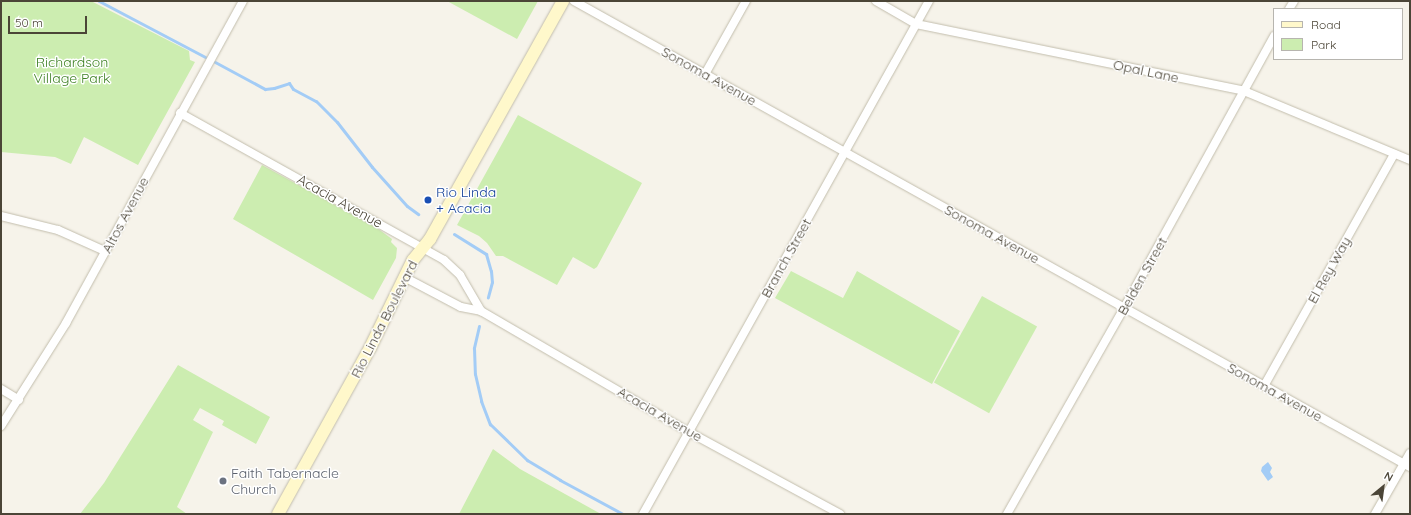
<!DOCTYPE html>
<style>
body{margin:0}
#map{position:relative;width:1411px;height:515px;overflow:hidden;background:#f6f3ea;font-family:Quicksand,sans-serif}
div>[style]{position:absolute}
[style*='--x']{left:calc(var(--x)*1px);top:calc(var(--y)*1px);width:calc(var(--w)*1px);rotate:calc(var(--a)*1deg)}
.green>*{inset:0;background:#ccedb0;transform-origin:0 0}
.water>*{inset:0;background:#a3ccf6}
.stream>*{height:3px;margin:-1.5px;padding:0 1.5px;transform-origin:1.5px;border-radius:1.5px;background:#a3ccf6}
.roads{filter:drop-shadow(0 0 1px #c2bdac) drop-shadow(0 0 1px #c2bdac)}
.street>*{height:8px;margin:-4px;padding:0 4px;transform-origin:4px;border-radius:4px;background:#fff}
.secondary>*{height:12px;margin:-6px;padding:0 6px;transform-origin:6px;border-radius:6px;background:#fff8cb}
.dots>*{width:11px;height:11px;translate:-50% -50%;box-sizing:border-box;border:2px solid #fff;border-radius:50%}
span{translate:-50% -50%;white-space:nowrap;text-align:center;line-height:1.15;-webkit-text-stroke:3px #fff;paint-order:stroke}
.park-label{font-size:14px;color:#3f8225}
.street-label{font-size:14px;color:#4b4537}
.transit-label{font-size:14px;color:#164399}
.left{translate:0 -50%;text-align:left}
.worship-label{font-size:14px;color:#5b616d}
.frame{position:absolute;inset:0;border:2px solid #4b4537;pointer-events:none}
.legend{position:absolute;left:1273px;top:8px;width:130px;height:52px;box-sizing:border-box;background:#fff;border:1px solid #b7b5af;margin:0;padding:5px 7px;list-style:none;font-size:12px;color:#4b4537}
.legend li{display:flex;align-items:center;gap:8px;height:20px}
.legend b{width:20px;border:1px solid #b7b5af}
.north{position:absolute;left:1363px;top:467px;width:40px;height:40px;-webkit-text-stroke:3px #fff;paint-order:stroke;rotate:29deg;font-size:11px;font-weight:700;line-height:16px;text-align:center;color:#4b4537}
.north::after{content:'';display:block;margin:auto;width:14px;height:18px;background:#4b4537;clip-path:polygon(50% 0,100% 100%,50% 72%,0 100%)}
.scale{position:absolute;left:8px;top:16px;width:79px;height:18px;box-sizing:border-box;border:2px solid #4b4537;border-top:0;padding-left:5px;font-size:12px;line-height:14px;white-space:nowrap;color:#4b4537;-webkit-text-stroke:3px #fff;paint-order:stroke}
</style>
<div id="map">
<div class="green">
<i style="clip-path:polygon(1px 1px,91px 1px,189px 51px,190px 60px,195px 62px,138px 165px,84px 137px,71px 164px,55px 157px,1px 152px)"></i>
<i style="clip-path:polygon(447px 1px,538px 1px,517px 39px)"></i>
<i style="clip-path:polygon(518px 115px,642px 183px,597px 267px,594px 269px,573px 257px,557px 285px,503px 256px,496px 256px,487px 243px,479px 236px,457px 225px)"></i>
<i style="clip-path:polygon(262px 165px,377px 228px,392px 239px,391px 242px,397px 248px,396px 258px,373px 300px,233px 219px)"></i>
<i style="clip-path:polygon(791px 271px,843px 298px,857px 271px,960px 331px,932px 384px,775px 298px)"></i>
<i style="left:982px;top:296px;width:63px;height:99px;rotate:29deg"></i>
<i style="clip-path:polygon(178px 365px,270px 417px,256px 444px,222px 425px,224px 421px,200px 408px,193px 420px,213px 432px,177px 507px,187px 514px,80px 514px,104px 483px)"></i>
<i style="clip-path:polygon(493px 449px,520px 469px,601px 514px,459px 514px)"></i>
</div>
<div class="water">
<i style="clip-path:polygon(1268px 462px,1272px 468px,1270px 472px,1273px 477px,1268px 481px,1261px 471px,1262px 467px)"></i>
</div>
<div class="stream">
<i style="--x:99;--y:1;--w:120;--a:27.8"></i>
<i style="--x:215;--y:62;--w:57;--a:28.4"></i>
<i style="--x:265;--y:89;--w:9;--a:-6"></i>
<i style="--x:274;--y:88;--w:16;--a:-18"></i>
<i style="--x:289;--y:83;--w:7;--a:56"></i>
<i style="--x:293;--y:89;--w:26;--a:28"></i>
<i style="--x:316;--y:101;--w:30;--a:45"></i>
<i style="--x:337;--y:122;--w:57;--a:52.1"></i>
<i style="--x:372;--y:167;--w:52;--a:48.1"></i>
<i style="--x:407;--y:206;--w:14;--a:36"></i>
<i style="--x:454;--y:234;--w:38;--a:32"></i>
<i style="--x:486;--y:254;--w:18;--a:74"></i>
<i style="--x:491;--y:271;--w:11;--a:85"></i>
<i style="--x:492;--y:282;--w:16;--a:105"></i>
<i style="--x:479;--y:326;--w:23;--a:103"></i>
<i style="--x:474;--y:348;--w:26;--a:88"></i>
<i style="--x:475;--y:374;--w:28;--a:77"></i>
<i style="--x:481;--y:401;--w:25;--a:69"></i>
<i style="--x:490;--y:424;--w:52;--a:44.2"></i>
<i style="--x:527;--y:460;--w:39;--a:31"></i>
<i style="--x:560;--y:480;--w:72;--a:28.4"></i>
</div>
<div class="roads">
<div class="street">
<i style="--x:574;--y:1;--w:957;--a:29.14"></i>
<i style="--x:876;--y:1;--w:46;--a:29.9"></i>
<i style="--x:916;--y:24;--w:335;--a:11.5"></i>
<i style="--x:1244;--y:91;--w:180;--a:22.6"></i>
<i style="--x:1289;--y:9;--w:9;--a:-58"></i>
<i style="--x:705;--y:74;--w:84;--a:-60.7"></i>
<i style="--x:180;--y:113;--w:302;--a:29.1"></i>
<i style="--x:444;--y:260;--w:22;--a:43"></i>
<i style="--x:460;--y:275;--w:42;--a:59.7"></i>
<i style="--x:1;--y:216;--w:59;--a:13.8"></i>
<i style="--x:58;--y:230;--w:51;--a:24.1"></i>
<i style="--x:404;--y:277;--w:64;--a:27.8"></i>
<i style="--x:461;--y:307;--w:20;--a:11"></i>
<i style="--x:481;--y:311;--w:241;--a:30.2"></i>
<i style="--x:689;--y:432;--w:172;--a:28.5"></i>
<i style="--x:1264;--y:386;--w:266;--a:-60.7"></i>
<i style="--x:1;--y:389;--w:21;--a:31"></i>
<i style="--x:1;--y:426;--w:122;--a:-57.7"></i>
<i style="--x:66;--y:323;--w:367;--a:-61.2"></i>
<i style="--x:643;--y:514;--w:587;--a:-60.86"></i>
<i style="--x:1007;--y:514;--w:237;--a:-60.4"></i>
<i style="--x:1124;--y:308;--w:311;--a:-61.1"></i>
<i style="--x:1375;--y:514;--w:70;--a:-60.2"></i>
</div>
<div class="secondary">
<i style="--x:278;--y:514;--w:190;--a:-61"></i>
<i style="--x:370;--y:348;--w:98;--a:-64"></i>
<i style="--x:413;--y:260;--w:27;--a:-51"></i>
<i style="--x:430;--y:239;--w:273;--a:-60.8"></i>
</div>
</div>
<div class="dots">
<i style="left:428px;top:200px;background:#1a4fb4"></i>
<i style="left:223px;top:481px;background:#6b7280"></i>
</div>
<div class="park-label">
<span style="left:72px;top:70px">Richardson<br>Village Park</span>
</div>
<div class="street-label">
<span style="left:1146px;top:71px;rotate:12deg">Opal Lane</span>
<span style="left:709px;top:76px;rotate:29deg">Sonoma Avenue</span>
<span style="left:340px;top:201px;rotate:29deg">Acacia Avenue</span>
<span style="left:125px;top:215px;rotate:-62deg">Altos Avenue</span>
<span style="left:992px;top:234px;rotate:29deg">Sonoma Avenue</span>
<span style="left:786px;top:258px;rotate:-61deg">Branch Street</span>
<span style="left:1329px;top:270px;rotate:-61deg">El Rey Way</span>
<span style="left:1142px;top:276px;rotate:-61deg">Belden Street</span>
<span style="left:384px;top:319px;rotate:-63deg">Rio Linda Boulevard</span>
<span style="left:1275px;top:392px;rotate:29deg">Sonoma Avenue</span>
<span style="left:660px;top:414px;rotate:30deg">Acacia Avenue</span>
</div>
<div class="transit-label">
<span class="left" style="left:436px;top:200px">Rio Linda<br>+ Acacia</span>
</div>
<div class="worship-label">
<span class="left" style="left:231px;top:481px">Faith Tabernacle<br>Church</span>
</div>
<div class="frame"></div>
<ul class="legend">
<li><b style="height:5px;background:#fff8cb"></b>Road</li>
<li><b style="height:11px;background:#ccedb0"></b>Park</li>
</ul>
<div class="north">N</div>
<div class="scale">50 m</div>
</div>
